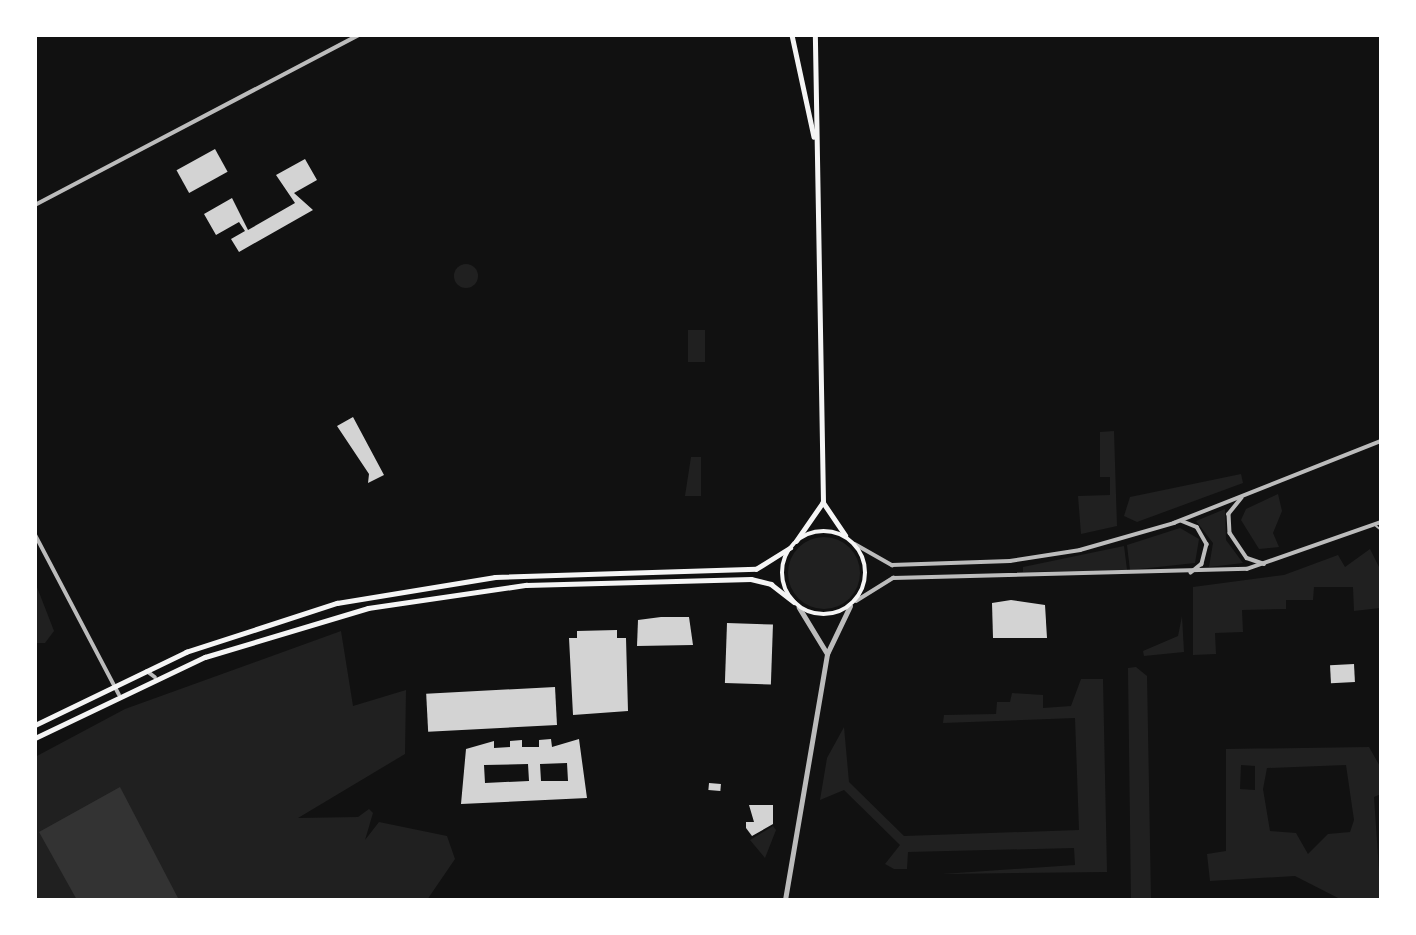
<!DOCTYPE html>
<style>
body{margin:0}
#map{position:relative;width:1416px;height:935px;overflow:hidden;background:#111;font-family:"Exo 2",sans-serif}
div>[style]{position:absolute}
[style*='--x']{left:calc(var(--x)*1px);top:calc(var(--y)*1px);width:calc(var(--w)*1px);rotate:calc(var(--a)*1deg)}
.green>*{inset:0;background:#202020;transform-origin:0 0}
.round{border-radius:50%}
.water>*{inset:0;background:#333}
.building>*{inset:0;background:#d3d3d3;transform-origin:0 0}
.service>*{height:2px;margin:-1px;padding:0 1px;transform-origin:1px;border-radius:1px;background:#bcbcbc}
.minor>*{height:3.5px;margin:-1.75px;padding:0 1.75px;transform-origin:1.75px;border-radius:1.75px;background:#bcbcbc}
.tertiary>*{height:4.5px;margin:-2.25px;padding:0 2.25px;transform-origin:2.25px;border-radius:2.25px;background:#bcbcbc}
.secondary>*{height:4.5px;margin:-2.25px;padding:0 2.25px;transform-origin:2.25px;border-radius:2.25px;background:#f5f5f5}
.secondary>.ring{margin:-2.25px;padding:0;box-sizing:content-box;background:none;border:4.5px solid #f5f5f5;border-radius:50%}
span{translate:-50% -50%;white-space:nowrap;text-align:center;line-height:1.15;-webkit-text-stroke:5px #fff;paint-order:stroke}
.frame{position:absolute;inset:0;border:37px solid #fff;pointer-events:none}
</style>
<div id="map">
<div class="green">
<i class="round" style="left:454px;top:264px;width:24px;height:24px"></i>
<i style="left:688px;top:330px;width:17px;height:32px"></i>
<i style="clip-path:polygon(1114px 431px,1117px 526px,1081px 534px,1078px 496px,1110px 495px,1110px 477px,1100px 477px,1100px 432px)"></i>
<i style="clip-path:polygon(691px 457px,701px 457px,701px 496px,685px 496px)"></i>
<i style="clip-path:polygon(1241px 474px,1243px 483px,1137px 522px,1124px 516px,1130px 497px)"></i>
<i style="clip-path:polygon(1278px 494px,1282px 511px,1273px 533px,1279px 547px,1259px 549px,1241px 520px,1246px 509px)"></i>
<i style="clip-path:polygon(1225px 509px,1226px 540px,1243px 563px,1209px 567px,1213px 543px,1196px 521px)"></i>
<i style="clip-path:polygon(1180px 528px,1199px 539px,1195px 563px,1130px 570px,1127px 545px)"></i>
<i class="round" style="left:788px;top:537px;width:72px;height:72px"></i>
<i style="clip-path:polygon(1124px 546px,1127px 570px,1023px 572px,1023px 567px)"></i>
<i style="clip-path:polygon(1370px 549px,1379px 567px,1380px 608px,1354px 611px,1353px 587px,1314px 587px,1313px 600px,1286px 600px,1286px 609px,1242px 610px,1243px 632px,1215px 633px,1216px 654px,1193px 655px,1193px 587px,1284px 575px,1338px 555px,1345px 567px)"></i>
<i style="clip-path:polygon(35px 582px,54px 631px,45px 643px,35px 643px)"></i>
<i style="clip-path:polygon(1182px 616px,1184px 652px,1144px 656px,1143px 651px,1178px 636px)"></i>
<i style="clip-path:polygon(341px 631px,353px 706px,406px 690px,405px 754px,298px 818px,358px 817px,369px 809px,373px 813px,365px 840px,379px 822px,447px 836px,455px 859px,427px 900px,35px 900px,35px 757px,125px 709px)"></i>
<i style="clip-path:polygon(1136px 667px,1147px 676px,1151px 900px,1131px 900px,1128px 668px)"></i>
<i style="clip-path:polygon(1081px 679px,1103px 679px,1107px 872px,942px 874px,1075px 865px,1074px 848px,908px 852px,907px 869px,894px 869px,885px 864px,900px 845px,844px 790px,820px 800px,827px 758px,844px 727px,849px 782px,904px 836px,1079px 830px,1075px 718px,943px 723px,944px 715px,996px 714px,997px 702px,1010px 702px,1012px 693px,1043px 695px,1043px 708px,1071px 706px)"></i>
<i style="clip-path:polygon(evenodd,1369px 747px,1381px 768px,1381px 794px,1374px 797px,1381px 900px,1342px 900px,1295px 876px,1210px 881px,1207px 854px,1226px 851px,1226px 749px,1369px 747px,1241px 765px,1255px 766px,1255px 790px,1240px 789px,1241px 765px,1369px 747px,1346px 765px,1354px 820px,1350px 832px,1328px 834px,1308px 854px,1296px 833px,1270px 831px,1263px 789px,1267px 768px,1346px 765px)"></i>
<i style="clip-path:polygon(773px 826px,776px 830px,765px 858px,750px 840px)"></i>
</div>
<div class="water">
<i style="clip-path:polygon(120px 787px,179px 900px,77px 900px,39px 832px)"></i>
</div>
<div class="building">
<i style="left:215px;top:149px;width:26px;height:44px;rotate:61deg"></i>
<i style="clip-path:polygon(305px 159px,317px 180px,294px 193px,313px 210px,239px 252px,231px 239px,245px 231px,239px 222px,216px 235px,204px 214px,232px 198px,248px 230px,295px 203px,276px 175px)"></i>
<i style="clip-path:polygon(353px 417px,384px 475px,368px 483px,369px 474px,337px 426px)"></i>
<i style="clip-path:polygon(1011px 600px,1045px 605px,1047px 638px,993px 638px,992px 603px)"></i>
<i style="clip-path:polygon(661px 617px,689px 617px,693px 645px,637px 646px,638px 620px)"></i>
<i style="left:727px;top:623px;width:46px;height:60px;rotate:2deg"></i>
<i style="clip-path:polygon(617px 630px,617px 638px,626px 638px,628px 711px,573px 715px,569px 638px,577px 638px,577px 631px)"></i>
<i style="left:1354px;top:664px;width:18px;height:24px;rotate:87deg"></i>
<i style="left:555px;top:687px;width:38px;height:129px;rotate:87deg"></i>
<i style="clip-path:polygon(evenodd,551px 739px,552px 747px,579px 739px,587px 798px,461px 804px,466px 749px,494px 741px,494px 748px,510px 747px,510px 741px,522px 740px,522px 747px,539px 747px,539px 740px,551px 739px,567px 763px,568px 781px,541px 781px,540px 764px,567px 763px,551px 739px,528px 764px,529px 781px,485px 783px,484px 765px,528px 764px)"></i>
<i style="left:709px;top:783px;width:12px;height:7px;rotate:5deg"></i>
<i style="clip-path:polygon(749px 805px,773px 805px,773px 824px,752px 836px,746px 828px,746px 822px,754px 822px)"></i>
</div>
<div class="service">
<i style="--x:1376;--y:526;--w:6;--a:39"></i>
</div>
<div class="minor">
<i style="--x:35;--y:205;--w:366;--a:-27.7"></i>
<i style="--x:1242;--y:498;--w:21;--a:129"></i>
<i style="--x:1229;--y:514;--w:19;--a:87"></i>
<i style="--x:1230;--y:533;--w:30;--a:56"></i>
<i style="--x:1247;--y:558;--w:18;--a:19"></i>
<i style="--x:1182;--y:521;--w:16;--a:22"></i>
<i style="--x:1197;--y:527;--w:20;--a:60"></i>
<i style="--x:1207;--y:544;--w:21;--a:104"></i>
<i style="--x:1202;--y:564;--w:14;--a:141"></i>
<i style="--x:35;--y:534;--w:181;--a:62.3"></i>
<i style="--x:855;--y:544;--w:43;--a:29.6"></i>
<i style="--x:892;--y:565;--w:118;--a:-1.9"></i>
<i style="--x:1010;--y:561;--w:71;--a:-8.9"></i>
<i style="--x:1080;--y:550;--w:98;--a:-16"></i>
<i style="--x:1174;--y:523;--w:223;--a:-21.6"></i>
<i style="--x:856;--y:601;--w:44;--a:-31.9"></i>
<i style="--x:893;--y:578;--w:354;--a:-1.5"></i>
<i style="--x:1247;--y:569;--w:142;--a:-19.3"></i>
<i style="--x:147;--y:671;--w:10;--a:37"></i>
</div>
<div class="tertiary">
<i style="--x:799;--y:607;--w:54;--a:58.7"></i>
<i style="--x:785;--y:900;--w:250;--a:-80.3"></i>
<i style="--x:827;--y:654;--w:53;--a:-64.4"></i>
</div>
<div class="secondary">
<i style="--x:792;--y:35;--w:104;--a:77.8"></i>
<i style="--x:823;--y:502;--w:40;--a:56"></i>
<i class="ring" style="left:782px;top:531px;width:79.5px;height:79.5px"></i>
<i style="--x:796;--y:541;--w:47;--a:-55.3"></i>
<i style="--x:823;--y:502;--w:467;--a:-91"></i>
<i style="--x:35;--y:725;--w:168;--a:-25.8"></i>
<i style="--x:186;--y:652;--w:159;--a:-18"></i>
<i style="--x:337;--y:603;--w:160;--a:-9.3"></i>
<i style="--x:495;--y:577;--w:261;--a:-1.8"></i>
<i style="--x:756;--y:569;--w:40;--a:-32"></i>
<i style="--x:35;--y:738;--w:188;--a:-25.5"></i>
<i style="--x:205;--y:657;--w:170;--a:-16.7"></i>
<i style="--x:368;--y:608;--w:160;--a:-8.3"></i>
<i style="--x:526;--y:585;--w:225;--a:-1.5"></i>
<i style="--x:751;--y:579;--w:21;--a:14"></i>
<i style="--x:771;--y:584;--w:29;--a:38"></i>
</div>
<div class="frame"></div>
</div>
